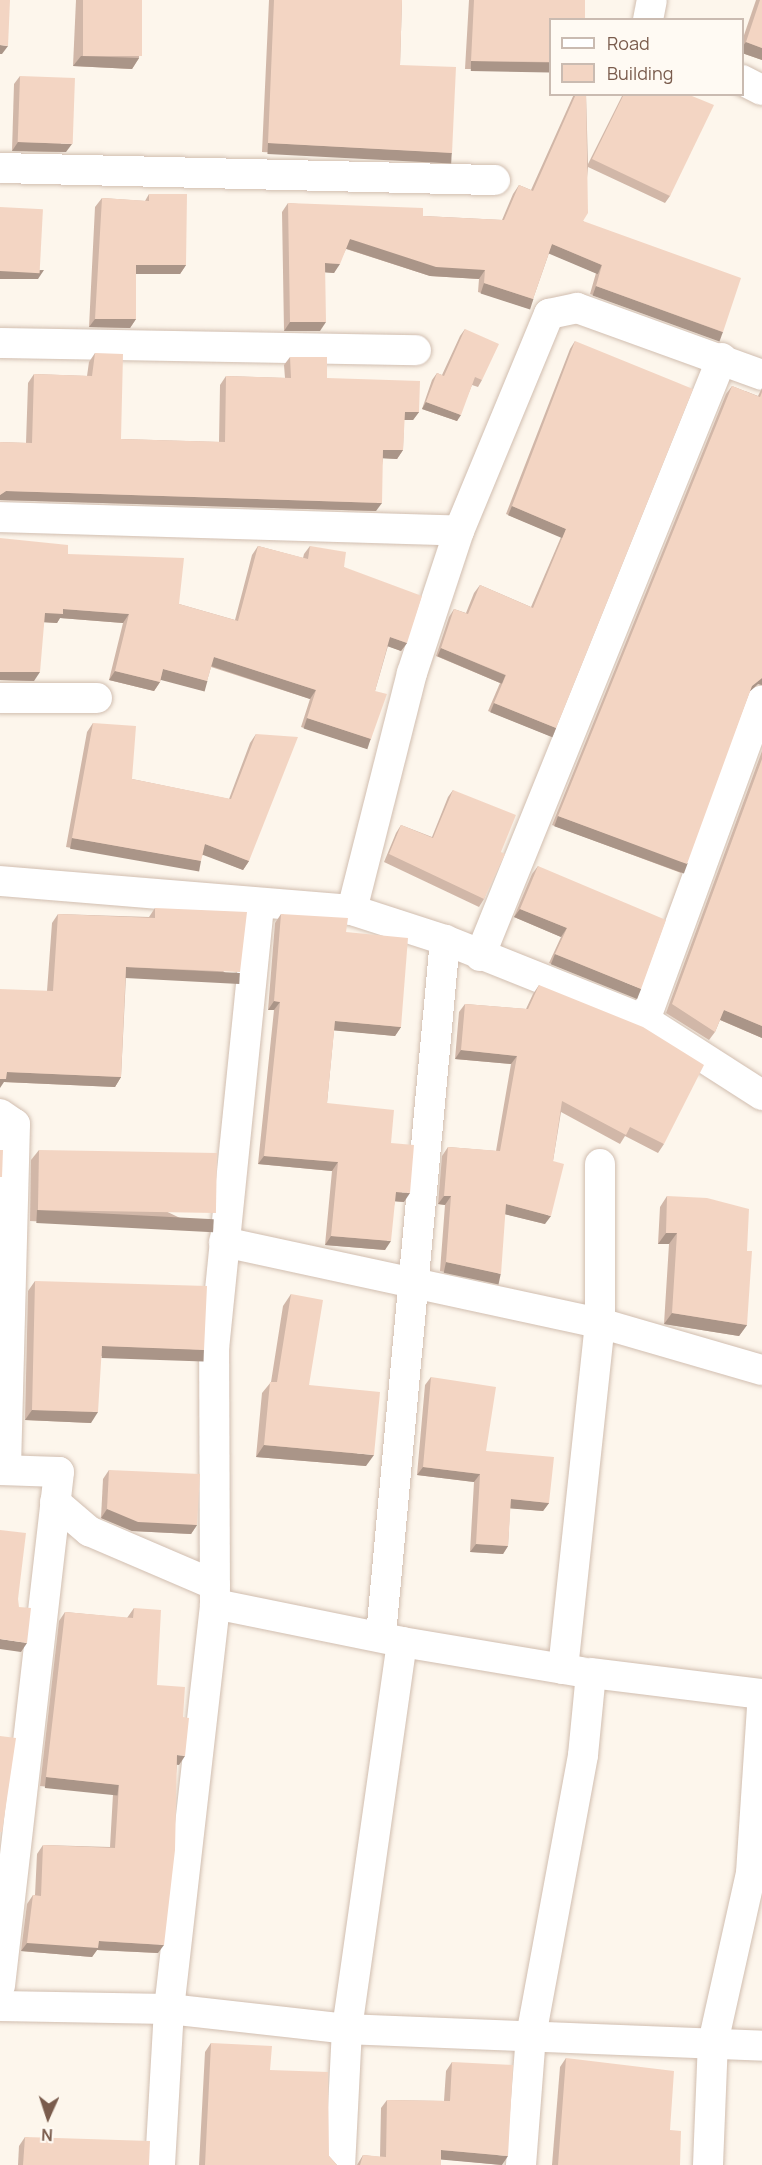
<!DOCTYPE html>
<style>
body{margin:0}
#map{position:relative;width:762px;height:2165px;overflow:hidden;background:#fdf6ec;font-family:Manrope,sans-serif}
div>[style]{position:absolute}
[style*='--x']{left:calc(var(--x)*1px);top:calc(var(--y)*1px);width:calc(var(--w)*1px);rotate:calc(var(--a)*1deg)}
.roads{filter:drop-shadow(0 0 2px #d1beb0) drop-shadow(0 0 2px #d1beb0)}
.minor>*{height:30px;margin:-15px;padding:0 15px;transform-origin:15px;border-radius:15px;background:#fff}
.wall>*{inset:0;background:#d1b7a8}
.shaded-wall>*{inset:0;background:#aa9588;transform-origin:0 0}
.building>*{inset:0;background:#f3d5c3;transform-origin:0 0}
span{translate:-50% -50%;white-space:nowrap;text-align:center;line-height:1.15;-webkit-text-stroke:4.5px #fffaf3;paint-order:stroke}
.legend{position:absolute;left:549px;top:18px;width:195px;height:78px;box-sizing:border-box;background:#fffaf3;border:2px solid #cabbb1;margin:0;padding:8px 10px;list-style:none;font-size:18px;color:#7a5c4d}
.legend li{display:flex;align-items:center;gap:12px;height:30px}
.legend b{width:30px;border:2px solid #cabbb1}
.north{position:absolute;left:18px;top:2087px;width:60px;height:60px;-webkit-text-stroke:4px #fffaf3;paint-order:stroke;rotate:183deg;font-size:16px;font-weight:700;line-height:24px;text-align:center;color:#7a5c4d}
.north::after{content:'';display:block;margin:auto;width:21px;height:27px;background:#7a5c4d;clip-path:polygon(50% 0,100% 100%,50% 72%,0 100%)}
</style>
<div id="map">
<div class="roads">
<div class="minor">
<i style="--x:648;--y:20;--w:20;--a:-79"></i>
<i style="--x:742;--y:80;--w:22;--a:27"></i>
<i style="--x:0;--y:168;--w:495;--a:1.4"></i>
<i style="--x:0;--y:343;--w:416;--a:1"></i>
<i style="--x:0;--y:517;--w:459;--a:1.7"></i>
<i style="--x:0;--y:698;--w:97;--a:0"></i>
<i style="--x:0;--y:881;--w:353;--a:4.7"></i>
<i style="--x:352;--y:910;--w:98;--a:17.9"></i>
<i style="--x:445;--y:940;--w:215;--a:21.8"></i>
<i style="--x:645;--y:1020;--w:139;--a:32.7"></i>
<i style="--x:352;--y:910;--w:244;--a:-75.8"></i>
<i style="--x:412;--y:673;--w:150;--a:-71.7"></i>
<i style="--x:459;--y:531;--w:235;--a:-67.5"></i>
<i style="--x:549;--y:314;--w:29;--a:-12"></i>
<i style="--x:577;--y:308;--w:197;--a:19.9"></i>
<i style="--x:480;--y:956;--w:645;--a:-67.97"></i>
<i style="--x:645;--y:1020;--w:340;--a:-69.9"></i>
<i style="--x:0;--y:1114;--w:18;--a:34"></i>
<i style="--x:15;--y:1124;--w:346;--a:91.5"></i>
<i style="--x:224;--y:1242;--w:385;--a:12.2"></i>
<i style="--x:600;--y:1323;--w:169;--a:16.2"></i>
<i style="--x:0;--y:1470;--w:59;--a:1.9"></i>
<i style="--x:59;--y:1472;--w:517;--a:96.55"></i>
<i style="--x:55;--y:1502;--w:45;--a:40.5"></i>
<i style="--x:89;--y:1531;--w:137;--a:23.2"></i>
<i style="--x:215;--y:1604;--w:191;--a:11.5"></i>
<i style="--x:402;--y:1642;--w:391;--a:98.1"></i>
<i style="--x:347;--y:2029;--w:136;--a:92.9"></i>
<i style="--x:381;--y:1635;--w:698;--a:-84.74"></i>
<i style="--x:402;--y:1642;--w:182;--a:9.5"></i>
<i style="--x:563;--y:1669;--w:348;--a:-83.9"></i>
<i style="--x:600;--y:1323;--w:159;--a:-90"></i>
<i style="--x:0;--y:2006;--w:169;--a:1"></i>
<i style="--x:169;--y:2009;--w:179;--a:6.4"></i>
<i style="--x:347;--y:2029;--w:415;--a:2.3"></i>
<i style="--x:160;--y:2165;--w:156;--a:-86.7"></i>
<i style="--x:169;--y:2009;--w:408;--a:-83.5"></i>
<i style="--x:215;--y:1604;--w:255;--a:-90.2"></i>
<i style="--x:214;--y:1349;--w:446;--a:-84.2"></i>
<i style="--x:521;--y:2165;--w:129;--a:-85.6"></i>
<i style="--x:531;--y:2036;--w:286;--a:-79.5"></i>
<i style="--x:583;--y:1755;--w:82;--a:-84.4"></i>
<i style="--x:591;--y:1673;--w:172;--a:7"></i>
<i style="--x:708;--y:2165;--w:122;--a:-87.7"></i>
<i style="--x:713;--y:2043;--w:174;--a:-77.4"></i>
<i style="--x:751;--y:1873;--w:167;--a:-86.2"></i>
</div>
</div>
<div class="wall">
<i style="clip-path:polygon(76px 0,142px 0,139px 58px,132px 69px,73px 66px)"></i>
<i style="clip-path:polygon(269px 0,402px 0,400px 65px,452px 153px,446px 162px,262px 152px)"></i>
<i style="clip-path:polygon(469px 0,585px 0,550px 20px,550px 70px,465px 69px)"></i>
<i style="clip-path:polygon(756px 0,762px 0,762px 60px,742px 53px,742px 41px)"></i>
<i style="clip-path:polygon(20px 76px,66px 152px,12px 151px,14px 84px)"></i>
<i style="clip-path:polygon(574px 94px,586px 94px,588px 164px,623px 94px,687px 94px,670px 196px,665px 203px,588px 167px,583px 221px,723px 332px,717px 340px,590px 294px,596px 273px,549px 253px,533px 299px,527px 308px,478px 292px,479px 279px,430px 276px,346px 249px,334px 273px,325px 272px,320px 331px,284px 331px,282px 212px,288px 203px,423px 216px,502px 220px,513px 194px,519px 185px,531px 190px)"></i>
<i style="clip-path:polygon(149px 194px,186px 265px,180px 274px,136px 274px,136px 319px,130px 328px,89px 327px,95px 207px,102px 198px,145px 201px)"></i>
<i style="clip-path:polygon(465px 329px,482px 380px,478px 387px,472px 385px,457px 421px,422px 409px,432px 380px,437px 373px,442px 375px,460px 336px)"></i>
<i style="clip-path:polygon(575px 341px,556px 728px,550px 736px,488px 711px,500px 683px,436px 656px,449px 617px,454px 609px,466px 613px,474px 593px,480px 585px,531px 607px,561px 537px,506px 514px,570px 349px)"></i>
<i style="clip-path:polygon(95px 353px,121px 439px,219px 442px,220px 385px,226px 376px,285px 378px,284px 365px,290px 357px,327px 378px,419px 412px,413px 420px,404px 420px,403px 450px,397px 459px,383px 458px,376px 511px,0 500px,0 442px,26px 443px,28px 383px,34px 374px,87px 376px,89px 362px)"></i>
<i style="clip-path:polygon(732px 386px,758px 396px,762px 388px,762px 685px,758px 684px,750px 691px,681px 873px,552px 825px,726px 394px)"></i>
<i style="clip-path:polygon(258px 546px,303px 558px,304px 554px,310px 546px,344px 567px,407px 643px,401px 651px,388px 646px,375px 691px,371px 739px,365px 748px,301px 727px,310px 699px,211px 667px,207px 681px,201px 690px,161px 679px,160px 682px,154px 691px,109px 680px,123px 623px,60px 618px,57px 623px,44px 622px,34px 681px,0 680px,68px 554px,179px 604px,235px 620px,252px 555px)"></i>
<i style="clip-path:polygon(93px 723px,132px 779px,229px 799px,250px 743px,256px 734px,249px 861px,243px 870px,203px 854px,195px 870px,66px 847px,87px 732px)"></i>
<i style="clip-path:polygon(762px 751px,762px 1038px,720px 1020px,715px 1032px,709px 1040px,666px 1013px)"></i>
<i style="clip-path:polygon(453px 790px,501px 852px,484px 899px,479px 907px,384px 862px,396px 833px,401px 825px,432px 837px,448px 797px)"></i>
<i style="clip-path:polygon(538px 866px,635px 997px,549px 963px,561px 937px,514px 917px,532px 874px)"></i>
<i style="clip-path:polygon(155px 908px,234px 981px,126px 976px,121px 1077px,115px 1087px,4px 1082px,47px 991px,52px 923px,58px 914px,149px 917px)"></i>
<i style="clip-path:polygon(281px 914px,346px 932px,401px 1027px,395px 1036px,334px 1030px,327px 1103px,391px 1143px,404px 1202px,395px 1201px,385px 1250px,325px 1245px,332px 1171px,258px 1164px,274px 1010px,268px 1010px,275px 923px)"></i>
<i style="clip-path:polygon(539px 985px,664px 1144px,658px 1153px,625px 1136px,620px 1144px,561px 1112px,553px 1161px,545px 1224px,505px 1214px,495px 1283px,440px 1271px,445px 1205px,438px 1204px,442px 1156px,448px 1147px,496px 1151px,511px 1064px,455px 1059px,459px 1012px,465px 1004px,526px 1009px,533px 994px)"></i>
<i style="clip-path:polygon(39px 1150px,207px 1231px,30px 1221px,31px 1160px)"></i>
<i style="clip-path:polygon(667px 1196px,747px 1251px,747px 1325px,739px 1336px,664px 1324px,669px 1244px,658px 1244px,660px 1207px)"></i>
<i style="clip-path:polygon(35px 1281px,197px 1360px,101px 1356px,91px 1423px,25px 1420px,28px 1291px)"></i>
<i style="clip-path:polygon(291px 1294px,309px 1385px,366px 1466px,256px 1457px,262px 1393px,271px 1382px,283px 1306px)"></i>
<i style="clip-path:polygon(431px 1377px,486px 1451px,549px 1503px,543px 1511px,510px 1508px,508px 1546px,503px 1554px,470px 1552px,474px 1482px,417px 1475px,425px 1385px)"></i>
<i style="clip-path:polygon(109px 1470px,197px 1525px,191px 1534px,132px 1531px,101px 1518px,103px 1479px)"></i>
<i style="clip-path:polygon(134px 1608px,179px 1765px,177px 1764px,158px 1953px,97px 1950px,92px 1957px,21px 1951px,27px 1904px,33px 1895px,35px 1895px,37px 1854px,43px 1845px,110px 1847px,113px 1794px,40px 1786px,59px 1621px,65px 1612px,127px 1618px)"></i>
<i style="clip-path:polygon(211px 2043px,270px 2070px,329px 2156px,337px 2165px,199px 2165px,205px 2052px)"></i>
<i style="clip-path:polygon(566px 2058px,670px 2130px,680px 2165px,552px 2165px,560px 2067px)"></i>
<i style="clip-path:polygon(452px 2062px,502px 2165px,441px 2159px,441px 2165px,357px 2165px,363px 2155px,380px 2157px,381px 2108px,387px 2100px,444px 2101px,446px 2071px)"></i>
<i style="clip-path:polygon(25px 2137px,149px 2165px,18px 2165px,19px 2146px)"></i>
</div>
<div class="shaded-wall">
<i style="clip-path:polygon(746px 42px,762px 48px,762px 60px,742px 53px,742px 47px)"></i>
<i style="clip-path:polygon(0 45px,8px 46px,2px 54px,0 54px)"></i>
<i style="clip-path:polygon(81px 56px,139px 58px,132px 69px,73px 66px)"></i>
<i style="left:471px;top:61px;width:79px;height:10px;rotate:1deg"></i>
<i style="clip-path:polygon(18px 142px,72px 144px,66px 152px,12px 151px)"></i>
<i style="left:268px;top:143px;width:184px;height:11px;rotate:3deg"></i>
<i style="clip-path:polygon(350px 239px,485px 270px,479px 279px,430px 276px,344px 248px)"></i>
<i style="left:552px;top:244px;width:54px;height:10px;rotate:23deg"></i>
<i style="clip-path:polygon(325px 263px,340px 264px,334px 273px,319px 272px)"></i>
<i style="clip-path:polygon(136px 265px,186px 265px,180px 274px,129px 274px)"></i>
<i style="clip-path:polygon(44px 270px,38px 279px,0 279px,0 271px)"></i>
<i style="left:484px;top:283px;width:52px;height:11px;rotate:18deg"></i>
<i style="left:596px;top:286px;width:135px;height:10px;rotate:20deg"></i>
<i style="clip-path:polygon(95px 319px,136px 319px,130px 328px,89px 327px)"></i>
<i style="clip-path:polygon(290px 322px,326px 322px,320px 331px,284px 331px)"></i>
<i style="clip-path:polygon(426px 402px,461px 415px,457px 421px,422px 409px)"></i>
<i style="clip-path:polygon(405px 412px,419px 412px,413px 420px,399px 420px)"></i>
<i style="clip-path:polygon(383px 450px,403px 450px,397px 459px,377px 458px)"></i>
<i style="clip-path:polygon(6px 491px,382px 503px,376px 511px,0 500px,0 495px)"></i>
<i style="left:512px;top:506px;width:59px;height:10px;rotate:23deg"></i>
<i style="clip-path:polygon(63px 609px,129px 614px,123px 623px,60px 618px,57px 623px,39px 622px,45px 613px)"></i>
<i style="clip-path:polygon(390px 637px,407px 643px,401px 651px,384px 645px)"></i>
<i style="left:441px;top:648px;width:70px;height:9px;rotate:23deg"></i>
<i style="clip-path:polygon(214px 657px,316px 690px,310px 699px,208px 665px)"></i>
<i style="left:163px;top:669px;width:46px;height:11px;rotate:15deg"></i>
<i style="clip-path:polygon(115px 671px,160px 682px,154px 691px,109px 680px)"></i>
<i style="clip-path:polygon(0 672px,40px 672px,34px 681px,0 680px)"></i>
<i style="clip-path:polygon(762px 678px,762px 685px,758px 684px,746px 695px,752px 686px)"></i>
<i style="left:494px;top:703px;width:67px;height:10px;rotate:22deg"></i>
<i style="left:307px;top:718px;width:67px;height:11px;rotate:18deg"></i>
<i style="left:558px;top:816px;width:138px;height:11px;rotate:20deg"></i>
<i style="left:72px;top:838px;width:131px;height:11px;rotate:10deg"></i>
<i style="clip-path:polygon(205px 844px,249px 861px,243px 870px,198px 853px)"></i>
<i style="clip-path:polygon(520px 909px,567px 928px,561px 937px,514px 917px)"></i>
<i style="left:555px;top:954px;width:93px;height:11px;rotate:22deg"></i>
<i style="left:126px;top:967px;width:114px;height:11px;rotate:3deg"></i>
<i style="clip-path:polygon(274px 1001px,280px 1002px,274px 1010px,268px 1010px)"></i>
<i style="clip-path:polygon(724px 1010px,762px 1026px,762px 1038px,718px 1019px)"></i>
<i style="clip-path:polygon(335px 1021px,401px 1027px,395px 1036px,329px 1030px)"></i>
<i style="clip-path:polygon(461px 1050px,517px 1056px,511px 1064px,455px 1059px)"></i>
<i style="clip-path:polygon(7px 1072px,121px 1077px,115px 1087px,4px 1082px,0 1088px,0 1079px)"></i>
<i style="clip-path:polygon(264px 1156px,338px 1162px,332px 1171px,258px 1164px)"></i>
<i style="clip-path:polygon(396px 1192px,410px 1193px,404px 1202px,390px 1201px)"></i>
<i style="clip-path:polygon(444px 1196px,451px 1196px,445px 1205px,438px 1204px)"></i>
<i style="clip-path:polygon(506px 1204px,551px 1216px,545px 1224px,500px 1213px)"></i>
<i style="left:37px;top:1210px;width:177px;height:13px;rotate:3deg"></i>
<i style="clip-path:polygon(666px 1233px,677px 1233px,669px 1244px,658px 1244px)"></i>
<i style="clip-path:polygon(331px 1236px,391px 1241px,385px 1250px,325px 1245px)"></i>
<i style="left:446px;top:1262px;width:56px;height:11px;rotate:12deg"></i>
<i style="clip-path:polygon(672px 1313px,747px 1325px,739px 1336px,664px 1324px)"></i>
<i style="left:102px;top:1346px;width:102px;height:12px;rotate:2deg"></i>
<i style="clip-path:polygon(32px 1410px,98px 1412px,91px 1423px,25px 1420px)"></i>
<i style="clip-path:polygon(264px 1445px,374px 1455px,366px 1466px,256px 1457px)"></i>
<i style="clip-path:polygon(423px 1467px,480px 1474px,474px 1482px,417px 1475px)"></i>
<i style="clip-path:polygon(511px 1499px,549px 1503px,543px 1511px,505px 1508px)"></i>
<i style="clip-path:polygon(107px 1509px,197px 1525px,191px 1534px,132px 1531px,101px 1518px)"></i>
<i style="clip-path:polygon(476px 1544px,508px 1546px,503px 1554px,470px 1552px)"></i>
<i style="clip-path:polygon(0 1639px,27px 1643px,21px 1652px,0 1649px)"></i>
<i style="clip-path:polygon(177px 1755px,185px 1756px,179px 1765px,171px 1764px)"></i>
<i style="left:46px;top:1777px;width:73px;height:11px;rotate:6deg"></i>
<i style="clip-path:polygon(99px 1941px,164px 1945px,158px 1953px,97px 1950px,92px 1957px,21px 1951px,27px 1943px)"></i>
<i style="clip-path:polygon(441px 2150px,508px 2156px,502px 2165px,435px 2159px)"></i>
</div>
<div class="building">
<i style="clip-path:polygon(0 0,10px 0,8px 46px,0 45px)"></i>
<i style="left:83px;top:0;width:59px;height:56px"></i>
<i style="clip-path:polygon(274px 0,402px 0,400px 65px,456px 67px,452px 153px,268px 143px)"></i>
<i style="clip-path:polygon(474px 0,585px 0,585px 20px,550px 20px,550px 62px,471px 61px)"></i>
<i style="clip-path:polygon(760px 0,762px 0,762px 48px,746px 42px)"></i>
<i style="left:20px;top:76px;width:55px;height:66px;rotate:2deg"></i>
<i style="clip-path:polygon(576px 94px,586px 94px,588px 213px,583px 221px,741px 278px,723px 332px,596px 286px,602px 265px,552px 244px,533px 299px,484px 283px,485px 270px,436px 267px,350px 239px,340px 264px,325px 263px,326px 322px,290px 322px,288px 203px,423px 208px,423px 216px,504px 220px,519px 185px,533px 191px)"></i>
<i style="clip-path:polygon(624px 94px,687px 94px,714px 105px,670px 196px,592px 159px)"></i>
<i style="clip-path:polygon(149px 194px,187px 194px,186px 265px,136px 265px,136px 319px,95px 319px,102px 198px,149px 201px)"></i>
<i style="left:0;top:207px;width:43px;height:64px;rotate:3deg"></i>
<i style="clip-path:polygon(465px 329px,499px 344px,482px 380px,475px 377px,461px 415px,426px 402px,437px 373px,444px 376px)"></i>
<i style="clip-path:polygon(575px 341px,693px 389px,556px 728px,494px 703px,506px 675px,441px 648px,454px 609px,468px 614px,480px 585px,533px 608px,566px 529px,512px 506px)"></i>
<i style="clip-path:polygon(95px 353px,123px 354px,121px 439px,225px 442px,226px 376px,291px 378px,290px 357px,327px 357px,327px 378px,420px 381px,419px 412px,405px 412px,403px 450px,383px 450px,382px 503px,6px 491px,0 495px,0 442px,32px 443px,34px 374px,92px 376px)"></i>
<i style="clip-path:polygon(732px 386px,760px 397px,762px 392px,762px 678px,752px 686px,687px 864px,558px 816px)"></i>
<i style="clip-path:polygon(0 538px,68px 545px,68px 554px,184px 558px,179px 604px,238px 621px,258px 546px,308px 559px,310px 546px,346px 552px,344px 567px,422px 596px,407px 643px,390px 637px,375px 691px,387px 694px,371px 739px,307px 718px,316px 690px,214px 657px,207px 681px,163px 669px,160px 682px,115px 671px,129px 614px,63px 609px,63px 614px,45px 613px,40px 672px,0 672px)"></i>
<i style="clip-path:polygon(93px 723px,136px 726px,132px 779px,231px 799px,256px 734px,298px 737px,249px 861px,205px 844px,201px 861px,72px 838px)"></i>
<i style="clip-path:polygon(762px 759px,762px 1026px,724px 1010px,715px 1032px,672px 1004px)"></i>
<i style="clip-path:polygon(453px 790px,516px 815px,501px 852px,505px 854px,484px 899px,389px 854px,401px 825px,433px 838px)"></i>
<i style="clip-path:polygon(538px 866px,666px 920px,641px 989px,555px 954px,567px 928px,520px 909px)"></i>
<i style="clip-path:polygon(155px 908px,247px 912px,240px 972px,126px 967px,121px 1077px,7px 1072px,6px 1079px,0 1079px,0 989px,53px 991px,58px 914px,155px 918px)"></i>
<i style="clip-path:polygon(281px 914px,348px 918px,346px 932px,408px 938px,401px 1027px,335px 1021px,327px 1103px,394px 1110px,391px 1143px,414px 1145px,410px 1193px,396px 1192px,391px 1241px,331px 1236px,338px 1162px,264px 1156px,280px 1002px,274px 1001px)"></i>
<i style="clip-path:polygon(539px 985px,643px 1027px,704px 1065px,664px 1144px,630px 1127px,626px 1135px,562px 1101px,553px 1161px,564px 1164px,551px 1216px,506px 1204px,501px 1274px,446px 1262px,451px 1196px,444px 1196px,448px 1147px,500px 1151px,517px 1056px,461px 1050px,465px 1004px,528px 1009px)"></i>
<i style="clip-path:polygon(0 1150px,3px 1150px,2px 1177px,0 1177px)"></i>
<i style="left:39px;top:1150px;width:178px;height:60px;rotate:1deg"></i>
<i style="clip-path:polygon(667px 1196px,707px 1198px,749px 1209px,747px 1251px,752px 1251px,747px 1325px,672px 1313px,677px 1233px,666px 1233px)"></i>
<i style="clip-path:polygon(35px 1281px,207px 1286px,204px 1350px,102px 1346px,98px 1412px,32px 1410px)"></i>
<i style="clip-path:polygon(291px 1294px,323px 1300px,309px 1385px,380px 1392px,374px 1455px,264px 1445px,270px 1382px,277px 1382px)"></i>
<i style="clip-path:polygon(431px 1377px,496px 1387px,486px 1451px,554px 1457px,549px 1503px,511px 1499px,508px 1546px,476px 1544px,480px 1474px,423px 1467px)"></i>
<i style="clip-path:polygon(109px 1470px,200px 1474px,197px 1525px,138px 1522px,107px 1509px)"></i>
<i style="clip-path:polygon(0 1530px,26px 1533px,18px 1599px,19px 1607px,31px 1608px,27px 1643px,0 1639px)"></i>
<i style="clip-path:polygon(134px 1608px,161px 1610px,157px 1685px,185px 1687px,183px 1717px,189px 1718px,185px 1756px,177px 1755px,175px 1850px,164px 1945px,99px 1941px,98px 1948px,27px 1943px,33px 1895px,41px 1896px,43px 1845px,115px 1848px,119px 1785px,46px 1777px,65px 1612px,133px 1618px)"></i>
<i style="clip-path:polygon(0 1736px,16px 1738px,2px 1832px,0 1832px)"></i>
<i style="clip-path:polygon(211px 2043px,272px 2046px,270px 2070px,328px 2072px,329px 2156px,337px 2165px,205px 2165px)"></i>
<i style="clip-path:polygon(566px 2058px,674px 2071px,670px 2130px,681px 2131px,680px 2165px,558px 2165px)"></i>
<i style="clip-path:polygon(452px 2062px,513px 2065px,508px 2156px,441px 2150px,441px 2165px,360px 2165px,363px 2155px,386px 2157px,387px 2100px,450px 2101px)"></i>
<i style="clip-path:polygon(25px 2137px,150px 2141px,149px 2165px,23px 2165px)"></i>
</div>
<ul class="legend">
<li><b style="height:8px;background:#fff"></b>Road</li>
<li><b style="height:16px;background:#f3d5c3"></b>Building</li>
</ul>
<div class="north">N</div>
</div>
